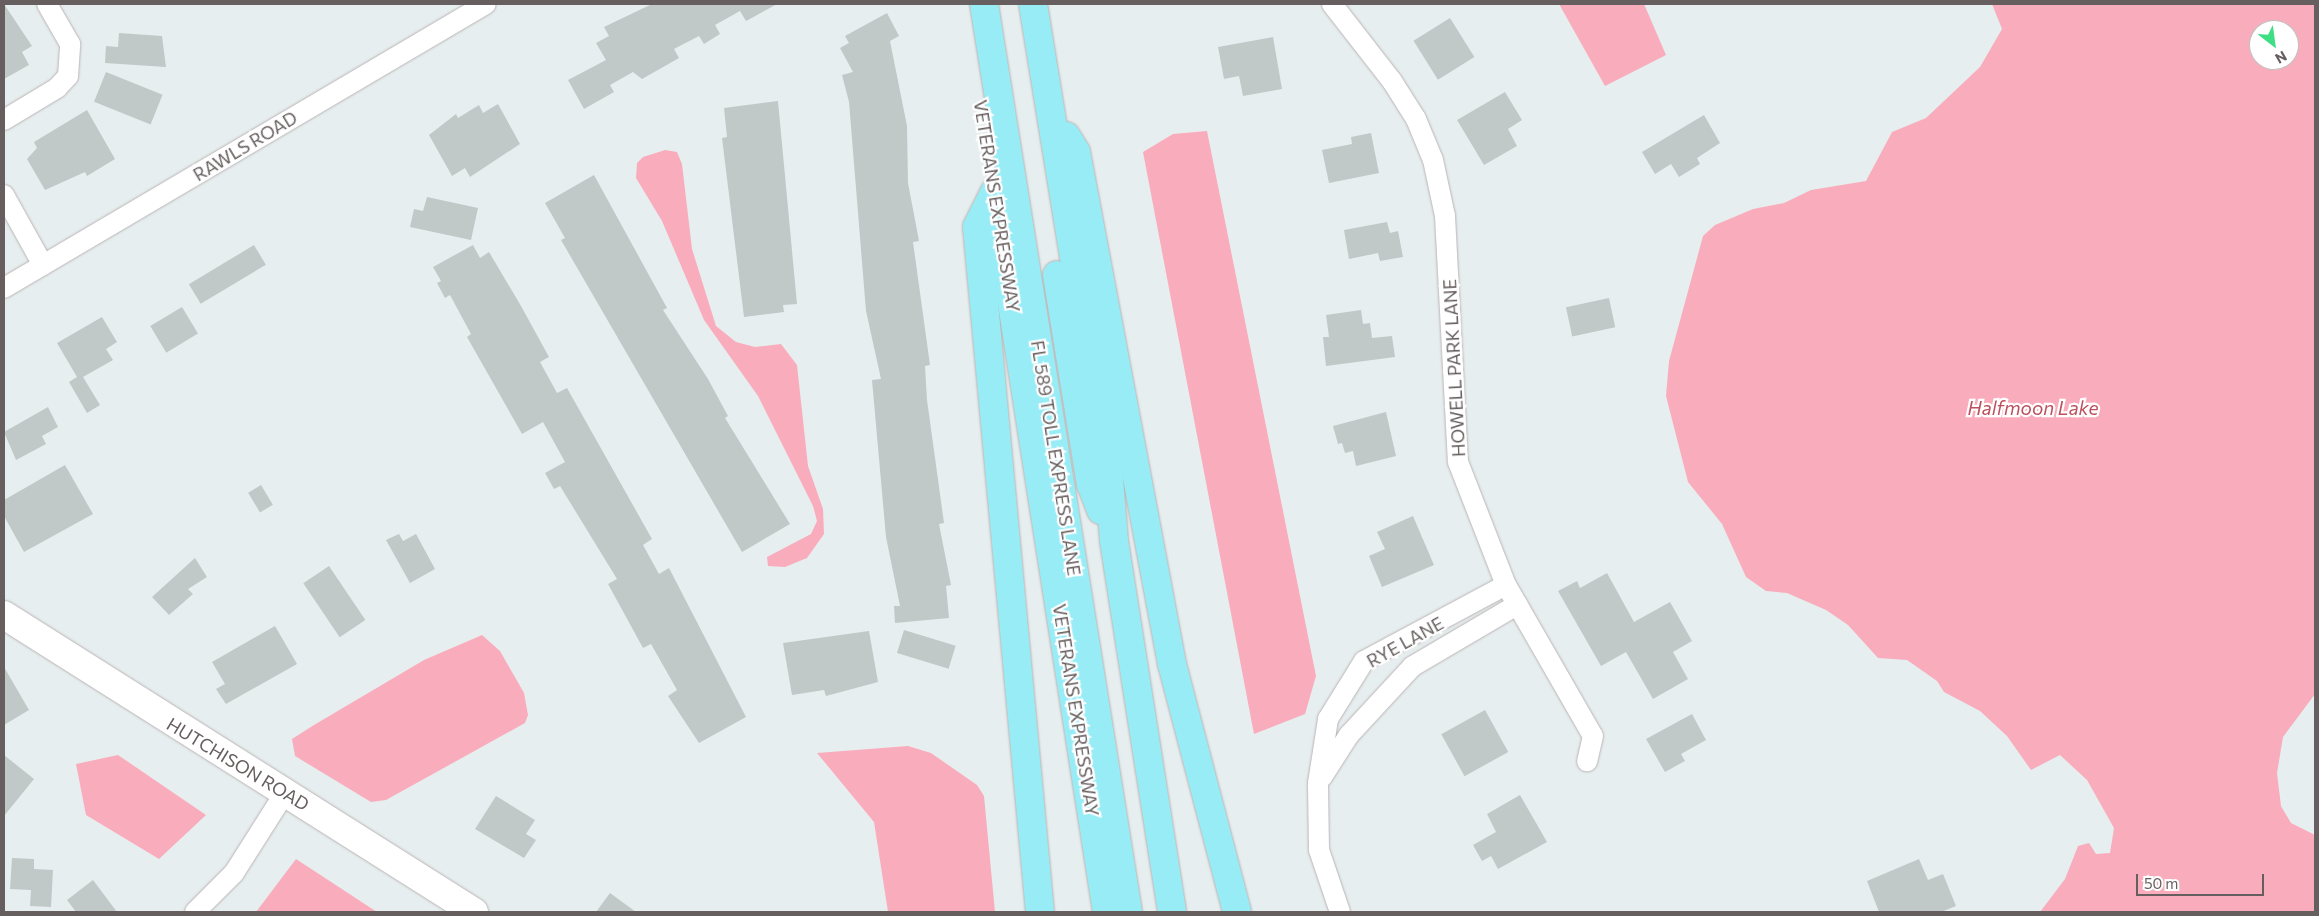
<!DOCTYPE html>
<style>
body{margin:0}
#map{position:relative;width:2319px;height:916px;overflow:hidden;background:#e7eeef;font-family:Commissioner,sans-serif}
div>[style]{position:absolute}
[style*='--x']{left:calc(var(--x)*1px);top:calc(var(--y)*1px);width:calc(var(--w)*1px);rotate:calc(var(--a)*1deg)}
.water>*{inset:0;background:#f9adbc}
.building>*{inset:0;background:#c1c8c8;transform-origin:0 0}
.roads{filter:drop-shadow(0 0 1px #bab4b4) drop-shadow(0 0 1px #bab4b4)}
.street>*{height:20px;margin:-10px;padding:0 10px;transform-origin:10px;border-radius:10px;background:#fff}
.secondary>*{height:28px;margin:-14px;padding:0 14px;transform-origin:14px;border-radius:14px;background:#fff}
.highway>*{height:28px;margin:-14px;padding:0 14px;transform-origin:14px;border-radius:14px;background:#97ecf6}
span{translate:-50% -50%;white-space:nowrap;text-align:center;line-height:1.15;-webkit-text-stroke:4.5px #fff;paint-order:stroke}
.street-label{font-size:18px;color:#665e5f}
.water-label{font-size:19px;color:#bc505d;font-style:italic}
.frame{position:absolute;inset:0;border:5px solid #665e5f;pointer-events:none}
.north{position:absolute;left:2249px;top:20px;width:50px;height:50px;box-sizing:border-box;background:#fff;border:1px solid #c2bfbf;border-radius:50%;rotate:150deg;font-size:14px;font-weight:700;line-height:20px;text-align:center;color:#665e5f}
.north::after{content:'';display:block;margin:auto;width:18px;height:22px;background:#3ede85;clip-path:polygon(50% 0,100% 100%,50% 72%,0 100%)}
.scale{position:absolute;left:2136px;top:874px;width:128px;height:22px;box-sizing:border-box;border:2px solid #665e5f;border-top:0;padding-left:6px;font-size:15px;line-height:18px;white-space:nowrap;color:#665e5f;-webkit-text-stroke:4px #fff;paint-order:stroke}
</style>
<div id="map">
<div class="water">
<i style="clip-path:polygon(1559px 4px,1644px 4px,1666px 55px,1605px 86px)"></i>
<i style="clip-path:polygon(evenodd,1992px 4px,2315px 4px,2315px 694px,2283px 737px,2277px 773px,2281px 806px,2291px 823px,2315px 835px,2315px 912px,2040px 912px,2065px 879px,2078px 846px,2089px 843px,2096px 854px,2110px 853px,2114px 828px,2087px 780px,2060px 755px,2031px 770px,2007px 736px,1980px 711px,1944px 692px,1937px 681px,1907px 660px,1878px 658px,1848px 625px,1826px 610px,1787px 593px,1766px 591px,1746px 577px,1722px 524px,1688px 482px,1666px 396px,1669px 361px,1703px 236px,1715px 225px,1753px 209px,1784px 203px,1811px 190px,1866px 181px,1892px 132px,1926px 118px,1980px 67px,2002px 29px,1992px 4px,2259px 30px,2289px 30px,2289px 60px,2259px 60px,2259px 30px)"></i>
<i style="clip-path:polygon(1207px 131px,1316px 676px,1305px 714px,1254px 734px,1143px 152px,1173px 134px)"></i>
<i style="clip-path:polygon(665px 150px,677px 152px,682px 164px,692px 249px,716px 326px,736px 342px,755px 347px,781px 344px,797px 365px,808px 466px,823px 509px,824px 534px,807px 558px,785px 567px,768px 566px,767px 557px,811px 534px,817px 521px,813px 506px,758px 396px,704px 320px,662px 221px,636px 178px,637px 163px,643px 157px)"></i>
<i style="clip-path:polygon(482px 635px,500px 651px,524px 693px,528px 715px,525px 723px,386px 800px,371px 802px,295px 756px,292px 739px,314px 725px,424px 660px)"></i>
<i style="clip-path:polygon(908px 746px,931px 753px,977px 785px,984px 796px,995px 912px,888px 912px,874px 822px,817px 753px)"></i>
<i style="clip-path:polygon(118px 755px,206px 815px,159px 859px,86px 815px,76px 764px)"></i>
<i style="clip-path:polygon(296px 859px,377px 912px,256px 912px)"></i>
</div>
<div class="building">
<i style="clip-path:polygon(4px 4px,32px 46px,22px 52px,29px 65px,4px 79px)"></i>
<i style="clip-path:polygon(652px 4px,777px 4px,746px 21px,740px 11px,715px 25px,720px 34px,704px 44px,699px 36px,674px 49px,679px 58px,642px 79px,633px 72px,610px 85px,614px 92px,584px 109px,568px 80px,606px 60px,596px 43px,609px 36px,604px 27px)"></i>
<i style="clip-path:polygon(887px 13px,899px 36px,890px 41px,907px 126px,908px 183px,919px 241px,913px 242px,930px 365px,925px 366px,927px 400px,944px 523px,939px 524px,951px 585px,946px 586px,949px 618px,895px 623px,894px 606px,900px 606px,886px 537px,872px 380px,881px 379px,866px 311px,849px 102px,842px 75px,853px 72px,840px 48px,849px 43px,845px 36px)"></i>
<i style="left:1450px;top:18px;width:46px;height:43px;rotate:58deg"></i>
<i style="clip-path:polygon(119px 33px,162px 36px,166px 67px,105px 63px,106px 46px,118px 47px)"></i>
<i style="clip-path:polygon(1273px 37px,1282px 89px,1243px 96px,1239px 76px,1224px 79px,1218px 47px)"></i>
<i style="left:106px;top:72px;width:61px;height:32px;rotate:22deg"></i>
<i style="clip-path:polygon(1505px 92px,1522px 120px,1508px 129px,1517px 146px,1484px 165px,1457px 120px)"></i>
<i style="clip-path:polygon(778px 101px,797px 304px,783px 305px,784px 312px,744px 317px,722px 138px,727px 137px,724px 108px)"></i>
<i style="clip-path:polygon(498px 104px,520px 144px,470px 177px,465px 168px,452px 176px,429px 135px,456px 114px,458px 118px,479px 105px,483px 113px)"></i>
<i style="clip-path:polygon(87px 110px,115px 159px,87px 176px,85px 172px,45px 190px,27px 159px,37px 148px,34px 142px)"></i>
<i style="clip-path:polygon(1704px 115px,1720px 143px,1697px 158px,1700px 164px,1679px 177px,1671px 164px,1655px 174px,1642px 152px)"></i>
<i style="clip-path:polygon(1371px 133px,1379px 173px,1329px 183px,1322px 150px,1352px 144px,1351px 137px)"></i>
<i style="clip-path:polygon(594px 175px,667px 308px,663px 310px,708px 379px,728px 416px,725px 418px,790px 524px,742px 552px,561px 240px,565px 238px,545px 203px)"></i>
<i style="clip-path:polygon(427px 197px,478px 208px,471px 240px,410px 227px,414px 209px,423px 211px)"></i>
<i style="clip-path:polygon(1387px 222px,1390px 233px,1398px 231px,1403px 257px,1380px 261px,1378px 253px,1349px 259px,1344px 230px)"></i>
<i style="left:254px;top:245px;width:23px;height:76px;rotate:59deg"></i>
<i style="clip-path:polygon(473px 245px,480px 258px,489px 252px,521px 306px,549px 357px,540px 362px,557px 393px,567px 388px,652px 539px,643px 545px,659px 574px,669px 568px,746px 717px,699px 743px,668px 696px,677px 690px,651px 644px,643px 648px,608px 584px,617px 579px,560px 486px,554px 489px,545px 473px,565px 462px,543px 422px,522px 434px,467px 337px,471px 334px,450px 295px,445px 298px,437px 283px,441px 281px,433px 267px)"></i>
<i style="left:1609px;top:298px;width:30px;height:44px;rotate:78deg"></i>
<i style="left:182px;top:307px;width:31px;height:37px;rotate:59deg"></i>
<i style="clip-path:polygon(1361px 310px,1363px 324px,1370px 323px,1372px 338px,1392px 336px,1395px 357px,1326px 366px,1323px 337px,1329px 337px,1326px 315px)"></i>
<i style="clip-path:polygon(102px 317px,117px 342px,106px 349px,113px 360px,83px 377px,100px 405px,87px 413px,69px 382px,77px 377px,57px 343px)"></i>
<i style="clip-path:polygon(48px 407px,58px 427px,42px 436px,46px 444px,16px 460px,4px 432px)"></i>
<i style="clip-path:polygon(1386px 412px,1396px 456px,1356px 466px,1353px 451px,1345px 453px,1342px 443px,1338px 444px,1333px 426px)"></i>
<i style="clip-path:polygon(65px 465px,93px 514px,24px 552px,4px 516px,4px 500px)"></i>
<i style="left:261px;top:485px;width:23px;height:15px;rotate:59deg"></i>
<i style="clip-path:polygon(1413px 516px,1434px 565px,1382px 587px,1369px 556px,1385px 549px,1377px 532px)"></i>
<i style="clip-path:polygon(399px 534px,403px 541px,416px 534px,435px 569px,410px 583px,386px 540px)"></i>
<i style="clip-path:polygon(195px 558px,207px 577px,188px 589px,193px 594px,169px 615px,152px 597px)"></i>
<i style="left:329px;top:566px;width:65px;height:31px;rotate:56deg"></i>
<i style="clip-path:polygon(1607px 573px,1634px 622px,1670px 602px,1692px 641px,1673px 652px,1688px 679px,1653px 699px,1626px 652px,1601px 666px,1558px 591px,1577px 581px,1580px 588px)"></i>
<i style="clip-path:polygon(275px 626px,297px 664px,226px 704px,216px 689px,225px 684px,212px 662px)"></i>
<i style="left:904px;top:630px;width:54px;height:24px;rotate:17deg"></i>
<i style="clip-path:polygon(869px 631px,878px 682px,826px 696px,824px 690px,792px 695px,783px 643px)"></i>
<i style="clip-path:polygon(4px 667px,29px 710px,4px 725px)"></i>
<i style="left:1485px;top:710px;width:48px;height:50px;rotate:61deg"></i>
<i style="clip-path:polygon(1692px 714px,1706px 740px,1681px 754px,1685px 761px,1665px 772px,1646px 739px)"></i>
<i style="clip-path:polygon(4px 755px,34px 779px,4px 816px)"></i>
<i style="clip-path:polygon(1520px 795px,1547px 842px,1498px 869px,1491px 856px,1482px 861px,1473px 845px,1496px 832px,1487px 814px)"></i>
<i style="clip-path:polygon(496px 796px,535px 820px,526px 834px,536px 840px,524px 858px,475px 829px)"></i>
<i style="clip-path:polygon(12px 858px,34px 859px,34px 869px,53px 870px,51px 907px,30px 906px,31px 890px,10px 889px)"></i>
<i style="clip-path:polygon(1919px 859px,1928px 880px,1943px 874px,1956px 906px,1941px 912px,1879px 912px,1867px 881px)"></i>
<i style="clip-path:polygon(93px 880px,117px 912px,76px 912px,67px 900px)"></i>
<i style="clip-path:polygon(610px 893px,636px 912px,596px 912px)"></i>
</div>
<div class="roads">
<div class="street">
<i style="--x:1332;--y:4;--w:98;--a:52.1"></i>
<i style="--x:1392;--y:81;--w:45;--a:57.7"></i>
<i style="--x:1416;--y:119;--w:44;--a:67.5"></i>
<i style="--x:1433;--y:160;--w:57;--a:77.9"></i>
<i style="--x:1445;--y:216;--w:246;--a:87"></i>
<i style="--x:1458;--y:462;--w:132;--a:68.7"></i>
<i style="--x:1506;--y:585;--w:174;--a:60.1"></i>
<i style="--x:1593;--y:736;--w:26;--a:103"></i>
<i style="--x:4;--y:120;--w:62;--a:-31.1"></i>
<i style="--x:57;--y:88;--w:16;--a:-47"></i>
<i style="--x:68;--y:76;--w:32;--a:-86"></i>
<i style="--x:70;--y:44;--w:46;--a:-119.9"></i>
<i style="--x:4;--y:195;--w:80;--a:60.9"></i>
<i style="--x:4;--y:288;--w:559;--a:-30.51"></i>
<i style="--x:1322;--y:777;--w:50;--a:-57.3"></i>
<i style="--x:1349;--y:735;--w:94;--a:-47.2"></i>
<i style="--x:1413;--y:666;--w:121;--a:-30.4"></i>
<i style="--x:195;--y:912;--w:55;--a:-45"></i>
<i style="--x:234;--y:873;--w:97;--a:-57.6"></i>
<i style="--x:1340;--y:912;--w:65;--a:-108.7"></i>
<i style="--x:1319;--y:850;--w:67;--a:-90.9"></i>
<i style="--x:1318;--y:783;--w:65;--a:-81.1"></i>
<i style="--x:1328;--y:719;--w:68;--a:-58.2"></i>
<i style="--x:1364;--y:661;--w:161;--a:-28.2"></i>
</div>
<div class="secondary">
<i style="--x:4;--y:615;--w:556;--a:32.29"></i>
</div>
<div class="highway">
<i style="--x:984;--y:4;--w:919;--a:80.99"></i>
<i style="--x:1033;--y:4;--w:468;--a:80.8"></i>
<i style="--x:1108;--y:466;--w:75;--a:85.4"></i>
<i style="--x:1114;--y:541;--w:376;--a:81.1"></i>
<i style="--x:1066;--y:136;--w:19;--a:58"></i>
<i style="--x:1076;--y:152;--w:521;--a:79.38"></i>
<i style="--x:1172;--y:664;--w:256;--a:75.3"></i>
<i style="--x:995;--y:191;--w:40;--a:116.6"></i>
<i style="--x:977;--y:227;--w:688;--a:84.75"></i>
<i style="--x:999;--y:220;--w:700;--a:81.13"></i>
<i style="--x:1057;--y:275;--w:212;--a:80.8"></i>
<i style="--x:1091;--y:484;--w:28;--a:69"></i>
</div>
</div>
<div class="street-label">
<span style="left:245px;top:146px;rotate:-31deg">RAWLS ROAD</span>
<span style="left:997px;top:206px;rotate:81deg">VETERANS EXPRESSWAY</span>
<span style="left:1454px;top:368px;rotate:-93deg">HOWELL PARK LANE</span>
<span style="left:1056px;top:458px;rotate:81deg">FL 589 TOLL EXPRESS LANE</span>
<span style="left:1405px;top:642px;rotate:-29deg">RYE LANE</span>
<span style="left:1076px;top:710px;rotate:81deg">VETERANS EXPRESSWAY</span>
<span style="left:238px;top:764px;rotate:31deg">HUTCHISON ROAD</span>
</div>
<div class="water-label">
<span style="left:2033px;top:408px">Halfmoon Lake</span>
</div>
<div class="frame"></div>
<div class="north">N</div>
<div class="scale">50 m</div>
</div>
